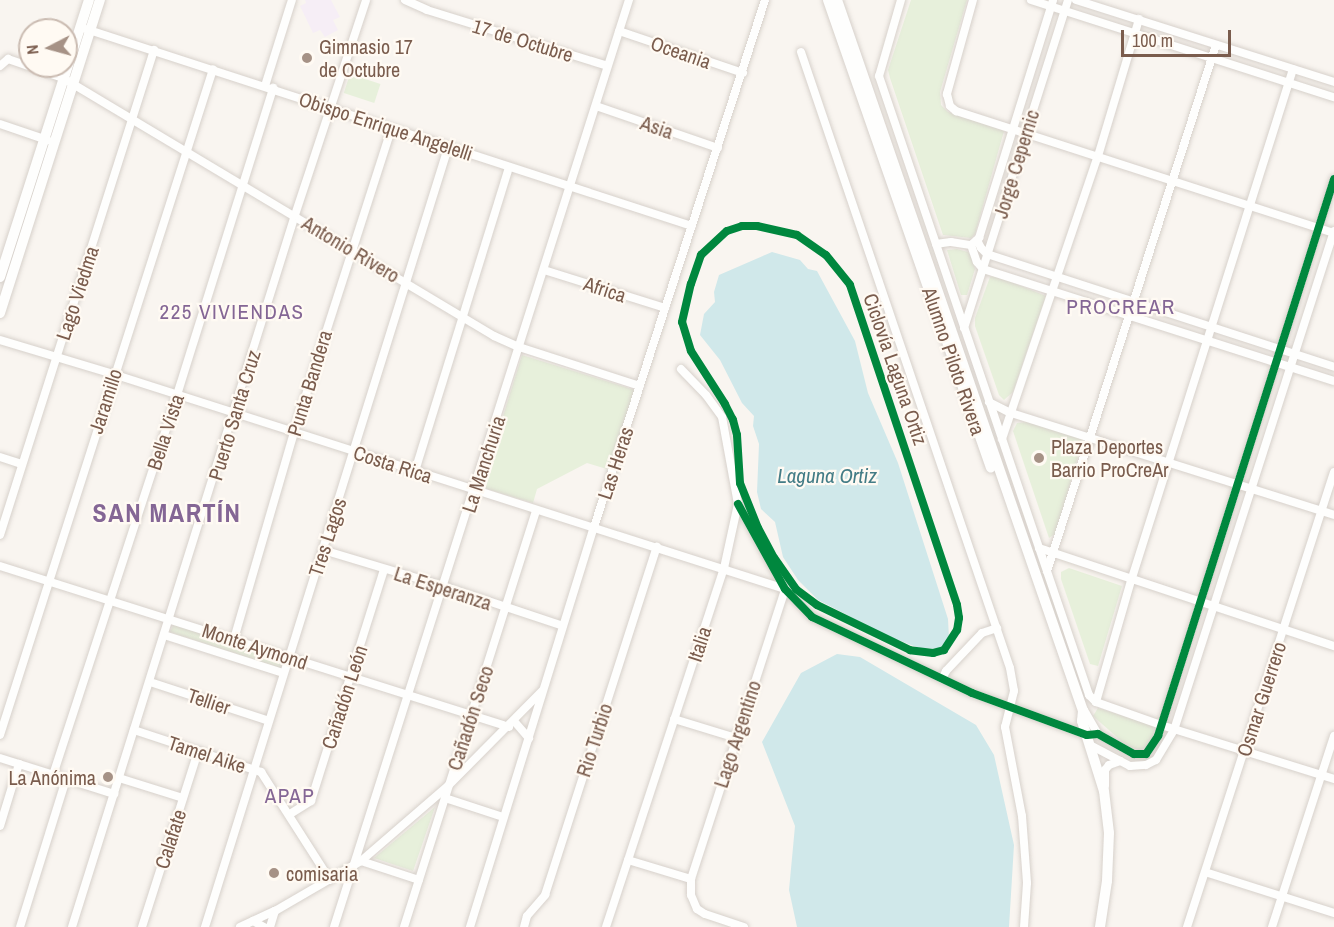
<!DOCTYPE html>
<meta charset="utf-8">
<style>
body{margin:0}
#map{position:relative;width:1334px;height:927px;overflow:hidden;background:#f9f5f0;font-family:"Archivo Narrow",sans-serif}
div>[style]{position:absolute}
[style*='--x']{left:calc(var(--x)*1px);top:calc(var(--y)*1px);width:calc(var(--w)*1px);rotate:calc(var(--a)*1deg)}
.education>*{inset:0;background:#f6eef6}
.green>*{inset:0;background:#e7f0db;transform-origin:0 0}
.water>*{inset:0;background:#d0e8ea}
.roads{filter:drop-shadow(0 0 2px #d7d1cb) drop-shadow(0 0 2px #d7d1cb)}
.street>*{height:8px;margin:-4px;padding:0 4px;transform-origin:4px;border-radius:4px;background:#fefefd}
.secondary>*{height:10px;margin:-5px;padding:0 5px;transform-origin:5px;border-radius:5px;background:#fefefd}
.cycleway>*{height:8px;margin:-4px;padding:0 4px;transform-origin:4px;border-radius:4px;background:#00873e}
.dots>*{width:16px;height:16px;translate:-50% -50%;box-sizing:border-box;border:3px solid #fffaf3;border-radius:50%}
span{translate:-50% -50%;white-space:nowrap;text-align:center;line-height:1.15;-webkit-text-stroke:4.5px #fffaf3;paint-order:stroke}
.street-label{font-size:20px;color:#7a5c4d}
.poi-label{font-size:20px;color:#7a5c4d}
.left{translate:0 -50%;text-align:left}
.right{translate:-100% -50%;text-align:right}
.neighbourhood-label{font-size:21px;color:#846695;letter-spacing:1.5px}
.water-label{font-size:21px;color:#437c86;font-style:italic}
.district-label{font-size:26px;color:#846695;font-weight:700;letter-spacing:1.5px}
.north{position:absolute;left:18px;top:18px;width:60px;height:60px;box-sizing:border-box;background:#fffaf3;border:2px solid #cabbb1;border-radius:50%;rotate:264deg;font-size:16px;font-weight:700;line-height:24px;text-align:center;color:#7a5c4d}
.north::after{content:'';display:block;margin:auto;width:21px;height:27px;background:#a69286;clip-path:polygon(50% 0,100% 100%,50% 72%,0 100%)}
.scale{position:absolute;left:1121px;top:30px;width:110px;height:27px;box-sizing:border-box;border:3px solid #7a5c4d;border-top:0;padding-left:8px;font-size:18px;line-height:21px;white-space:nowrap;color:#7a5c4d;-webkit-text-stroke:4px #fffaf3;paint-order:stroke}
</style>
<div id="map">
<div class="education">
<i style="clip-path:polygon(305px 0,331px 0,340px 17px,333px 20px,338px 30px,325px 37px,320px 30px,313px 33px,300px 6px,306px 3px)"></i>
</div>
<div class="green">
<i style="clip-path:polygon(911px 0,967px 0,940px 92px,941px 105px,948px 112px,1004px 131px,975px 234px,971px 238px,943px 235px,890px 78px,888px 70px)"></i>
<i style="left:350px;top:74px;width:32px;height:20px;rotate:18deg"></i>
<i style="clip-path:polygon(957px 249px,968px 252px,973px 258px,975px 269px,967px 295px,961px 295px,947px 250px)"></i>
<i style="clip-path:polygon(996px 276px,1046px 296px,1013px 392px,1004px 400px,999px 395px,975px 326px,975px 318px,990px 277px)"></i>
<i style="clip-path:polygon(522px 355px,635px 390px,610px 470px,587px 463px,537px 489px,533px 503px,481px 487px)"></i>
<i style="clip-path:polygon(1028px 422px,1083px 438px,1056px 533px,1049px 538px,1013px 431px,1017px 423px)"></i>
<i style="clip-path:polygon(1069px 568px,1122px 586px,1098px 666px,1090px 664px,1061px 579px,1061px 572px)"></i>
<i style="clip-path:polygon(174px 624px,283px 662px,280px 668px,170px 632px)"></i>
<i style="clip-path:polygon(1098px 708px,1152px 725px,1154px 731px,1152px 740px,1148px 746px,1139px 750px,1127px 746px,1093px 716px)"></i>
<i style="clip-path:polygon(435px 807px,413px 871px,374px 858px)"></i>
</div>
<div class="water">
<i style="clip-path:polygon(772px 252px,800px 260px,808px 269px,817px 271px,855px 341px,868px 393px,898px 463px,948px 619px,949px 638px,939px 649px,919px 648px,890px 637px,818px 600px,798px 580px,783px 557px,775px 522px,761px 509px,757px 492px,759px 444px,753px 426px,754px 416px,742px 403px,720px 360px,700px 335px,704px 314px,715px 302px,714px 292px,719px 275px)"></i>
<i style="clip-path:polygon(837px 654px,860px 657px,976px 725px,994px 755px,1014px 845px,1009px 927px,797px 927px,789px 890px,795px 826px,762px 742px,801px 673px)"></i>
</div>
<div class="roads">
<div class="street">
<i style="--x:405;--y:0;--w:24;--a:24"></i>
<i style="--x:427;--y:10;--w:189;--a:17.2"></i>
<i style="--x:901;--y:0;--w:79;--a:106.1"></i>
<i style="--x:879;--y:76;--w:654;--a:71.26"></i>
<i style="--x:1089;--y:695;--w:10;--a:45"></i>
<i style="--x:1096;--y:702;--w:69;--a:19.5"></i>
<i style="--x:1161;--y:725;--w:181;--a:17.3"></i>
<i style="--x:973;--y:0;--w:98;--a:105.5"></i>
<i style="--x:947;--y:94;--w:12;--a:76"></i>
<i style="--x:950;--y:106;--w:8;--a:40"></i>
<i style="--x:956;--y:111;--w:397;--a:17.9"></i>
<i style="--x:1031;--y:0;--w:318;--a:17.8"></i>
<i style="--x:1076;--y:0;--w:271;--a:17.6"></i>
<i style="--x:86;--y:29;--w:637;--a:18.01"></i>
<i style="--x:619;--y:31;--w:131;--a:18.7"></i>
<i style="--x:801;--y:52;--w:650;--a:71.26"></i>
<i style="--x:1010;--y:668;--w:23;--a:80"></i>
<i style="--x:1014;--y:691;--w:37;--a:104"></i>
<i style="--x:1005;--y:727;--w:91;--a:79.2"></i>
<i style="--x:1022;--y:816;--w:67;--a:85.7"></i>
<i style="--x:1027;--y:883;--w:44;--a:93.9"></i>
<i style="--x:0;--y:66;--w:11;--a:-41"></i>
<i style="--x:8;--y:59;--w:58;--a:19.1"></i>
<i style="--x:63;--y:78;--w:502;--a:30.91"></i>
<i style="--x:494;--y:336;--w:27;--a:24"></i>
<i style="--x:519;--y:347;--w:127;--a:17.9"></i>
<i style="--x:265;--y:86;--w:90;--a:-72.6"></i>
<i style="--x:596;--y:106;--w:129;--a:19"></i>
<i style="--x:0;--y:124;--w:50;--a:18.8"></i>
<i style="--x:977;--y:240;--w:9;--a:63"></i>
<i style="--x:981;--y:248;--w:8;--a:45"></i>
<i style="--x:987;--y:254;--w:365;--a:18"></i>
<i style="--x:936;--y:244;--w:15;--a:-8"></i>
<i style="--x:951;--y:242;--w:20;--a:9"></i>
<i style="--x:971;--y:245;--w:11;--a:-41"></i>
<i style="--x:979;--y:238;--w:249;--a:-72.7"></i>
<i style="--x:971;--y:245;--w:18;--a:71"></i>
<i style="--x:977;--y:262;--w:9;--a:49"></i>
<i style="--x:983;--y:269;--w:368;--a:17.7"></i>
<i style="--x:544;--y:270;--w:127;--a:17.4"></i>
<i style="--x:964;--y:328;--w:344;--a:-72.4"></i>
<i style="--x:0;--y:340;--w:118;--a:16.7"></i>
<i style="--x:113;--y:374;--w:706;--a:17.74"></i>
<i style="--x:989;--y:402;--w:25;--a:27"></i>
<i style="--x:1011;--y:413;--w:339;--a:17.5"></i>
<i style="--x:1002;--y:439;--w:299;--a:-71.3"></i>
<i style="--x:1098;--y:156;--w:143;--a:-73.3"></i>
<i style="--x:0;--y:457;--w:23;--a:18"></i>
<i style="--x:415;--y:471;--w:318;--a:-72.8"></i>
<i style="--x:738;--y:504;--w:97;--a:61.1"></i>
<i style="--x:785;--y:589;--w:39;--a:46"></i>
<i style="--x:812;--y:617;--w:177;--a:25.4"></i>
<i style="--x:972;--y:693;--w:122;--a:20.1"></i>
<i style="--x:1087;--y:735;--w:11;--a:-5"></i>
<i style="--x:1098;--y:734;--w:41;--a:29.1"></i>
<i style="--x:1134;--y:754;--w:12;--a:0"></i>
<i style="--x:1146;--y:754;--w:22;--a:-56"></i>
<i style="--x:1158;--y:736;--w:584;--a:-72.46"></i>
<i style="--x:0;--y:535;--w:509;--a:-72.38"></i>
<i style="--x:1039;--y:548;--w:311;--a:18.4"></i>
<i style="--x:323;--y:550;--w:125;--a:16.7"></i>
<i style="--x:443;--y:586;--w:126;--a:18.4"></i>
<i style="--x:0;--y:566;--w:534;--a:17.55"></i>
<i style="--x:1047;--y:571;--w:552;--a:-72.19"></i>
<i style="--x:164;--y:635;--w:125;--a:17.7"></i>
<i style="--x:234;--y:639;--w:216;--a:-73.8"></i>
<i style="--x:294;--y:432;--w:318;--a:-72.2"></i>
<i style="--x:942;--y:679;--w:9;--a:-63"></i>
<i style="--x:946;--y:671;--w:52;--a:-46.5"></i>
<i style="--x:982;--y:633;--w:16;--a:-18"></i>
<i style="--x:150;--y:682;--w:125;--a:18.1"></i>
<i style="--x:1096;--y:702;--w:126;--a:-73.9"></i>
<i style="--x:1131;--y:581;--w:537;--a:-72.44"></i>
<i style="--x:1084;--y:710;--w:28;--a:60"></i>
<i style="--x:674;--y:719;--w:65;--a:17"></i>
<i style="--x:514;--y:721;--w:23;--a:49"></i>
<i style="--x:134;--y:730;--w:134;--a:18.3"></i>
<i style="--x:261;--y:772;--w:128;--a:57.4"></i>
<i style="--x:0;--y:735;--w:699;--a:-72.26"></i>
<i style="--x:1090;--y:745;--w:45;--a:27.7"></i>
<i style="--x:1130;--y:766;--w:16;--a:-4"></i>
<i style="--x:1146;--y:765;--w:11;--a:-27"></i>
<i style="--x:1156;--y:760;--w:35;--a:-59"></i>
<i style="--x:1174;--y:730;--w:524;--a:-72.22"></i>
<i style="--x:0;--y:758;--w:120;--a:17.5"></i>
<i style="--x:53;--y:775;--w:400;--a:-71.9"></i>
<i style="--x:177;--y:395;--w:322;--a:-72.6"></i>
<i style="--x:119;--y:778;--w:67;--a:17.4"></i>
<i style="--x:1105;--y:786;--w:16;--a:-90"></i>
<i style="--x:1105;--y:770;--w:6;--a:-51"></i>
<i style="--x:1109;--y:765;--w:12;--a:-20"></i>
<i style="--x:445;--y:798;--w:61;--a:18.1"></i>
<i style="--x:290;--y:814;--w:25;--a:-32"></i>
<i style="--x:311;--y:801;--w:243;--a:-72.5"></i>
<i style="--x:0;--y:826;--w:65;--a:-73"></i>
<i style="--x:628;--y:860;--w:66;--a:16.8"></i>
<i style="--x:691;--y:879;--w:16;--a:90"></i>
<i style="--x:691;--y:895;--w:15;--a:67"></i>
<i style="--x:697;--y:909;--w:9;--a:32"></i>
<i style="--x:705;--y:914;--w:41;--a:18.4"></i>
<i style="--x:361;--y:861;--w:61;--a:18.1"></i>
<i style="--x:1205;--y:872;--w:135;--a:17.6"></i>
<i style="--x:691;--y:879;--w:305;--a:-72"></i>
<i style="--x:253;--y:921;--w:13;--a:29"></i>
<i style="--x:20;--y:927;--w:155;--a:-72.7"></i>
<i style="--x:72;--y:927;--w:746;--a:-72.61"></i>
<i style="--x:295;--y:215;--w:226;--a:-71.7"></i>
<i style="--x:142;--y:927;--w:185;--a:-72.3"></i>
<i style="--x:205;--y:927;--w:816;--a:-72.68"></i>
<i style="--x:240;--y:927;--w:38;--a:-25"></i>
<i style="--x:275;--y:911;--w:99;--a:-30.2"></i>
<i style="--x:361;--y:861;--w:115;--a:-40.8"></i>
<i style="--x:448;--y:786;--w:134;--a:-45.3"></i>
<i style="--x:270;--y:927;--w:17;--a:-73"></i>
<i style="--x:334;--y:927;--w:973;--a:-72.35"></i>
<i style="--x:404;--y:927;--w:437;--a:-72.4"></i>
<i style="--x:470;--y:927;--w:419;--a:-72.8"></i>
<i style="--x:594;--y:527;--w:554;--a:-72.02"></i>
<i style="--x:524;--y:927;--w:11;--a:-75"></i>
<i style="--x:527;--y:916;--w:28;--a:-49"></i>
<i style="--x:545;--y:895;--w:366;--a:-72.2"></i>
<i style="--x:606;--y:927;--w:378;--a:-71.8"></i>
<i style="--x:724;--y:568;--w:66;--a:-77.7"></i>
<i style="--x:738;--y:504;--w:88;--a:-100.4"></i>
<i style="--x:722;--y:417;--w:27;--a:-126"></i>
<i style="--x:706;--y:395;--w:36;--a:-134"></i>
<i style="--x:1187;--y:927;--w:478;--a:-72.1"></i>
<i style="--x:1272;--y:927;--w:201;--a:-72"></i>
</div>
<div class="secondary">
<i style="--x:828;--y:0;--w:495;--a:70.8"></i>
<i style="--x:837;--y:0;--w:752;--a:70.91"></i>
<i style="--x:1083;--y:711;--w:10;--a:96"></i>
<i style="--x:1082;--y:721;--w:73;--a:72.6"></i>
<i style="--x:1104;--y:791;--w:42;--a:83.2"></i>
<i style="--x:1109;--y:833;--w:48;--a:92.4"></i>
<i style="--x:1107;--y:881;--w:47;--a:98.7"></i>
<i style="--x:0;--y:277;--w:291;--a:-72.2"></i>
<i style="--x:0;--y:313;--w:329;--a:-72.3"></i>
</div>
</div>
<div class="cycleway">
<i style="--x:742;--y:226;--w:15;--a:0"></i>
<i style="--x:757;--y:226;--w:41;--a:12.7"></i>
<i style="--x:797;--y:235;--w:35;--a:35"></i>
<i style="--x:826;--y:255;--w:38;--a:51"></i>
<i style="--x:850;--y:285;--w:337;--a:71.5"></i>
<i style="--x:957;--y:605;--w:13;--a:81"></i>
<i style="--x:959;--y:618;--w:12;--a:99"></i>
<i style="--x:957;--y:630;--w:24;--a:123"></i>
<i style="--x:944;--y:650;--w:11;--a:165"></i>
<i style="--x:933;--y:653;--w:23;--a:-173"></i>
<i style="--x:910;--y:650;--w:103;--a:-154.2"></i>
<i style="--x:817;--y:605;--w:26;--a:-143"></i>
<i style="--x:796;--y:589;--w:38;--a:-125"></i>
<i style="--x:774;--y:558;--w:34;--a:-118"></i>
<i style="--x:758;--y:528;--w:48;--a:-111.8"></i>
<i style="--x:740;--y:483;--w:48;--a:-93.6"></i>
<i style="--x:737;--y:435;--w:16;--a:-105"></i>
<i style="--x:733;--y:420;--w:18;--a:-117"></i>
<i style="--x:725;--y:404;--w:63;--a:-122.7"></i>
<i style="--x:691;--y:351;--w:30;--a:-107"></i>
<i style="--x:682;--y:322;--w:39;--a:-77"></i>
<i style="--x:691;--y:284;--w:31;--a:-71"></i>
<i style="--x:701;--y:255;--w:35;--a:-43"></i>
<i style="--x:727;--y:231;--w:16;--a:-18"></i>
<i style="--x:738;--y:504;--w:97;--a:61.1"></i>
<i style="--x:785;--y:589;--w:39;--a:46"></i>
<i style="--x:812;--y:617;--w:177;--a:25.4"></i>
<i style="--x:972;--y:693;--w:122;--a:20.1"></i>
<i style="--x:1087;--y:735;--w:11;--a:-5"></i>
<i style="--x:1098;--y:734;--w:41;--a:29.1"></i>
<i style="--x:1134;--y:754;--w:12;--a:0"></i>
<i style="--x:1146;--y:754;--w:22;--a:-56"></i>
<i style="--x:1158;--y:736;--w:584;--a:-72.46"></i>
</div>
<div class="dots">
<i style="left:307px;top:58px;background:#a69286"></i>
<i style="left:1039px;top:458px;background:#a69286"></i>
<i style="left:108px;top:777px;background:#a69286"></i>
<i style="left:274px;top:873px;background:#a69286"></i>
</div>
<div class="street-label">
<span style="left:523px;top:40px;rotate:17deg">17 de Octubre</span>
<span style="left:681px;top:52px;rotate:19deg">Oceania</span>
<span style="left:386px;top:126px;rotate:18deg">Obispo Enrique Angelelli</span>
<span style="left:657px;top:127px;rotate:19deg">Asia</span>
<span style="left:1016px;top:164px;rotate:-73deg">Jorge Cepernic</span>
<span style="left:351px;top:249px;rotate:31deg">Antonio Rivero</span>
<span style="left:605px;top:289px;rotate:18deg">Africa</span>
<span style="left:77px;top:293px;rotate:-72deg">Lago Viedma</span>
<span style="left:954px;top:361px;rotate:71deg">Alumno Piloto Rivera</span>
<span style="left:896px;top:369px;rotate:71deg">Ciclovía Laguna Ortiz</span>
<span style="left:309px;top:383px;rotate:-73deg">Punta Bandera</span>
<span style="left:105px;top:401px;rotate:-72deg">Jaramillo</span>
<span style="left:234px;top:415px;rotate:-73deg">Puerto Santa Cruz</span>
<span style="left:165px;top:432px;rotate:-72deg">Bella Vista</span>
<span style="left:615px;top:463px;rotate:-72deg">Las Heras</span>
<span style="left:393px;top:464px;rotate:18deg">Costa Rica</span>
<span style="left:483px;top:464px;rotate:-72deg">La Manchuria</span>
<span style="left:327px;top:537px;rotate:-72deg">Tres Lagos</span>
<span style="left:443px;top:588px;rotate:18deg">La Esperanza</span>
<span style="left:699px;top:644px;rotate:-72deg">Italia</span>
<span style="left:255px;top:646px;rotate:18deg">Monte Aymond</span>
<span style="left:344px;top:697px;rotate:-72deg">Cañadón León</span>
<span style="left:1261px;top:699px;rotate:-72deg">Osmar Guerrero</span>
<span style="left:209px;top:701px;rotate:18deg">Tellier</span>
<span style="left:470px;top:718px;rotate:-72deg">Cañadón Seco</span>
<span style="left:737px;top:734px;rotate:-72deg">Lago Argentino</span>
<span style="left:594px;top:740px;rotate:-72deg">Rio Turbio</span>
<span style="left:207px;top:754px;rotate:18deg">Tamel Aike</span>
<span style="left:170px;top:839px;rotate:-72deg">Calafate</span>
</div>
<div class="poi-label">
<span class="left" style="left:319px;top:58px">Gimnasio 17<br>de Octubre</span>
<span class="left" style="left:1051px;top:458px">Plaza Deportes<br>Barrio ProCreAr</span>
<span class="right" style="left:96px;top:777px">La Anónima</span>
<span class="left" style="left:286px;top:873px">comisaria</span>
</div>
<div class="neighbourhood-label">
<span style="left:1121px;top:307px">PROCREAR</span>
<span style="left:232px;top:312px">225 VIVIENDAS</span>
<span style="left:290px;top:796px">APAP</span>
</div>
<div class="water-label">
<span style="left:827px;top:476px">Laguna Ortiz</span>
</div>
<div class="district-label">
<span style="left:167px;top:513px">SAN MARTÍN</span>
</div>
<div class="north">N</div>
<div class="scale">100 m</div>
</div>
